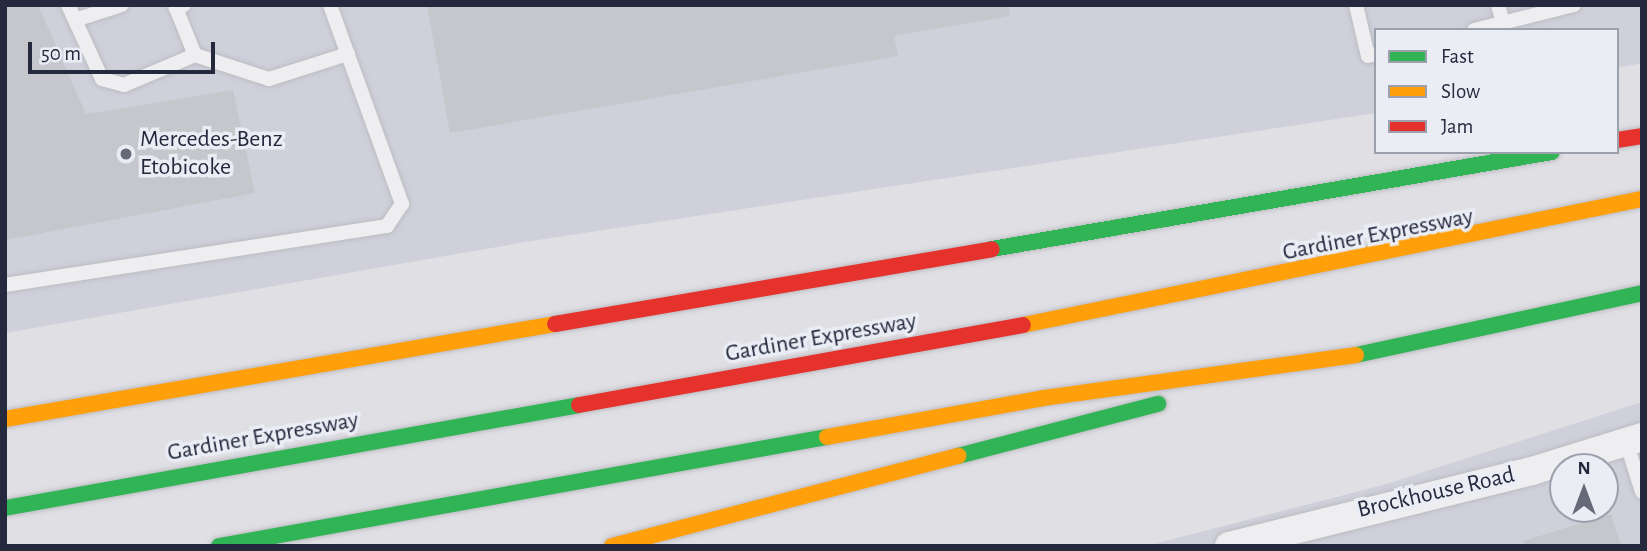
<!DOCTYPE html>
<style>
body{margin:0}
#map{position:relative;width:1647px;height:551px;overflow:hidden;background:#dfdfe4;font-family:"Alegreya Sans",sans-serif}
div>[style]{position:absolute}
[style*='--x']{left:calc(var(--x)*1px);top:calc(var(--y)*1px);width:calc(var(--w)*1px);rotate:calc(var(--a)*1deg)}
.built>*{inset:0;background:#cfd0da}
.building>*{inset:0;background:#c6c7cc}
.roads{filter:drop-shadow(0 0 2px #bcbcc2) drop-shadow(0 0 2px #bcbcc2)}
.lane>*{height:14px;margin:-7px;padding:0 7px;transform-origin:7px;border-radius:7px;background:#eeeef1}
.street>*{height:28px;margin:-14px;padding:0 14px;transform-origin:14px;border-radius:14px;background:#eeeef1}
.fast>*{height:16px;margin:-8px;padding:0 8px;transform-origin:8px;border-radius:8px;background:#30b455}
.slow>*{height:16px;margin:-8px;padding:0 8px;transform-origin:8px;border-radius:8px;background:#ff9f0a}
.jam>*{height:16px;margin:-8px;padding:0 8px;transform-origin:8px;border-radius:8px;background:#e5322d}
.dots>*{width:19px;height:19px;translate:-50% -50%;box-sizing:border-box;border:4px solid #ebedf5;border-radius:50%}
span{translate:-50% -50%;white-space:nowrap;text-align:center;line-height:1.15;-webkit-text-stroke:7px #ebedf5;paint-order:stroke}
.poi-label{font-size:24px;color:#25293e}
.left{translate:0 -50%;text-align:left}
.street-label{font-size:24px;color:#25293e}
.frame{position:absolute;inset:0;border:7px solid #25293e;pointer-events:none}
.legend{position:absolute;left:1374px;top:28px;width:245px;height:126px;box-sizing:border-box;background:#ebedf5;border:2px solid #9c9fac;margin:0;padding:9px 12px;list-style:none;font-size:21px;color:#25293e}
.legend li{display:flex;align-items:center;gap:14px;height:35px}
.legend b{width:35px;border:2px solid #9c9fac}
.north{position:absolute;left:1549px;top:453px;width:70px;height:70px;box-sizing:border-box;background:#ebedf5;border:2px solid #9c9fac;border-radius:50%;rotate:0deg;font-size:19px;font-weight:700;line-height:28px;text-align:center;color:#25293e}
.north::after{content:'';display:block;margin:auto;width:24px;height:32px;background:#666978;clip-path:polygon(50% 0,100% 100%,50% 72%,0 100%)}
.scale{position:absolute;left:28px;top:42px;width:187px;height:32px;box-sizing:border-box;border:4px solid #25293e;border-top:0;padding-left:9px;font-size:21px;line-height:24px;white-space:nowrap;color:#25293e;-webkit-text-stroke:5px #ebedf5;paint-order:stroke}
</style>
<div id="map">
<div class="built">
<i style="clip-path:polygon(5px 5px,1642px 5px,1642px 63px,1617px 68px,1617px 30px,1376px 30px,1376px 113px,525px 242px,5px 333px)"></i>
<i style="clip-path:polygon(evenodd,1642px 402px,1642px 546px,1146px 546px,1383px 485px,1642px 402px,1563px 467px,1605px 467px,1605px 509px,1563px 509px,1563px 467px)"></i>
</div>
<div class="building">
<i style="clip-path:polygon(5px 5px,38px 5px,86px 114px,233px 90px,255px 193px,5px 240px)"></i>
<i style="clip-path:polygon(427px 5px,1009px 5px,1010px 16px,894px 36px,898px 56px,450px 133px)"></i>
<i style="clip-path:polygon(1611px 514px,1621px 546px,1524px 546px,1523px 541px)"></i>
</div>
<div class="roads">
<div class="lane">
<i style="--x:68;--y:5;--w:81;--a:65.3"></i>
<i style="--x:102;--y:79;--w:23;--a:15"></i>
<i style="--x:124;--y:85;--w:77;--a:-22.9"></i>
<i style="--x:184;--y:5;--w:9;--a:159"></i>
<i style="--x:176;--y:8;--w:51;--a:68"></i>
<i style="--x:195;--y:55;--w:78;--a:18"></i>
<i style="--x:269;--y:79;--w:83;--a:-17.6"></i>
<i style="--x:1356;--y:5;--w:52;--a:76.8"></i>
<i style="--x:1368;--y:56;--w:8;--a:-14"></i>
<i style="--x:1498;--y:5;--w:19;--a:74"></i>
<i style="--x:75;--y:20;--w:49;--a:-17.7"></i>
<i style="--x:1474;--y:30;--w:103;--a:-14"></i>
<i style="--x:5;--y:285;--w:387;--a:-8.8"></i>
<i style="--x:387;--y:226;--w:27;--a:-56"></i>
<i style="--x:402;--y:204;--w:212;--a:-109.9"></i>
<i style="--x:1626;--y:441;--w:53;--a:72.6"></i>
</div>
<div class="street">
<i style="--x:1229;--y:546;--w:312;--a:-13.9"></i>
<i style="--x:1532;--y:471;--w:115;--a:-17.2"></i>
</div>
<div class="fast">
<i style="--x:992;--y:249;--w:568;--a:-9.83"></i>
<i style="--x:1356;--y:355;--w:293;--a:-12.2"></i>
<i style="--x:958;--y:456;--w:207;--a:-14.6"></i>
<i style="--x:5;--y:508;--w:583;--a:-10.17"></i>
<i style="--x:219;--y:546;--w:618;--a:-10.16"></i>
</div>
<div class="slow">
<i style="--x:1023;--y:325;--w:632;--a:-11.51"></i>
<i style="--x:5;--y:419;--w:558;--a:-9.8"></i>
<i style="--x:827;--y:437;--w:219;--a:-10.2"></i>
<i style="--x:1043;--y:398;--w:316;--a:-7.8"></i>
<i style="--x:612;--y:546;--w:358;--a:-14.6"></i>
</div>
<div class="jam">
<i style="--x:1617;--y:140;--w:25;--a:-9"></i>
<i style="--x:555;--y:324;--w:443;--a:-9.7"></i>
<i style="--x:579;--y:405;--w:451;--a:-10.2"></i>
</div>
</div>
<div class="dots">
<i style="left:126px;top:154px;background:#666978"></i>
</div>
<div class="poi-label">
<span class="left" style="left:140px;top:154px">Mercedes-Benz<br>Etobicoke</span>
</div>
<div class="street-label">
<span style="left:1378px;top:235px;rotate:-11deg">Gardiner Expressway</span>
<span style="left:821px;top:338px;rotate:-10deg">Gardiner Expressway</span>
<span style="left:263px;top:437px;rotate:-10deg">Gardiner Expressway</span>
<span style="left:1436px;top:493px;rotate:-13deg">Brockhouse Road</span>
</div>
<div class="frame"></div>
<ul class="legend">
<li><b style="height:9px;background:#30b455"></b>Fast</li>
<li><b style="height:9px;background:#ff9f0a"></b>Slow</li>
<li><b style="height:9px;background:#e5322d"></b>Jam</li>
</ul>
<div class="north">N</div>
<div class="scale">50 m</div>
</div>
